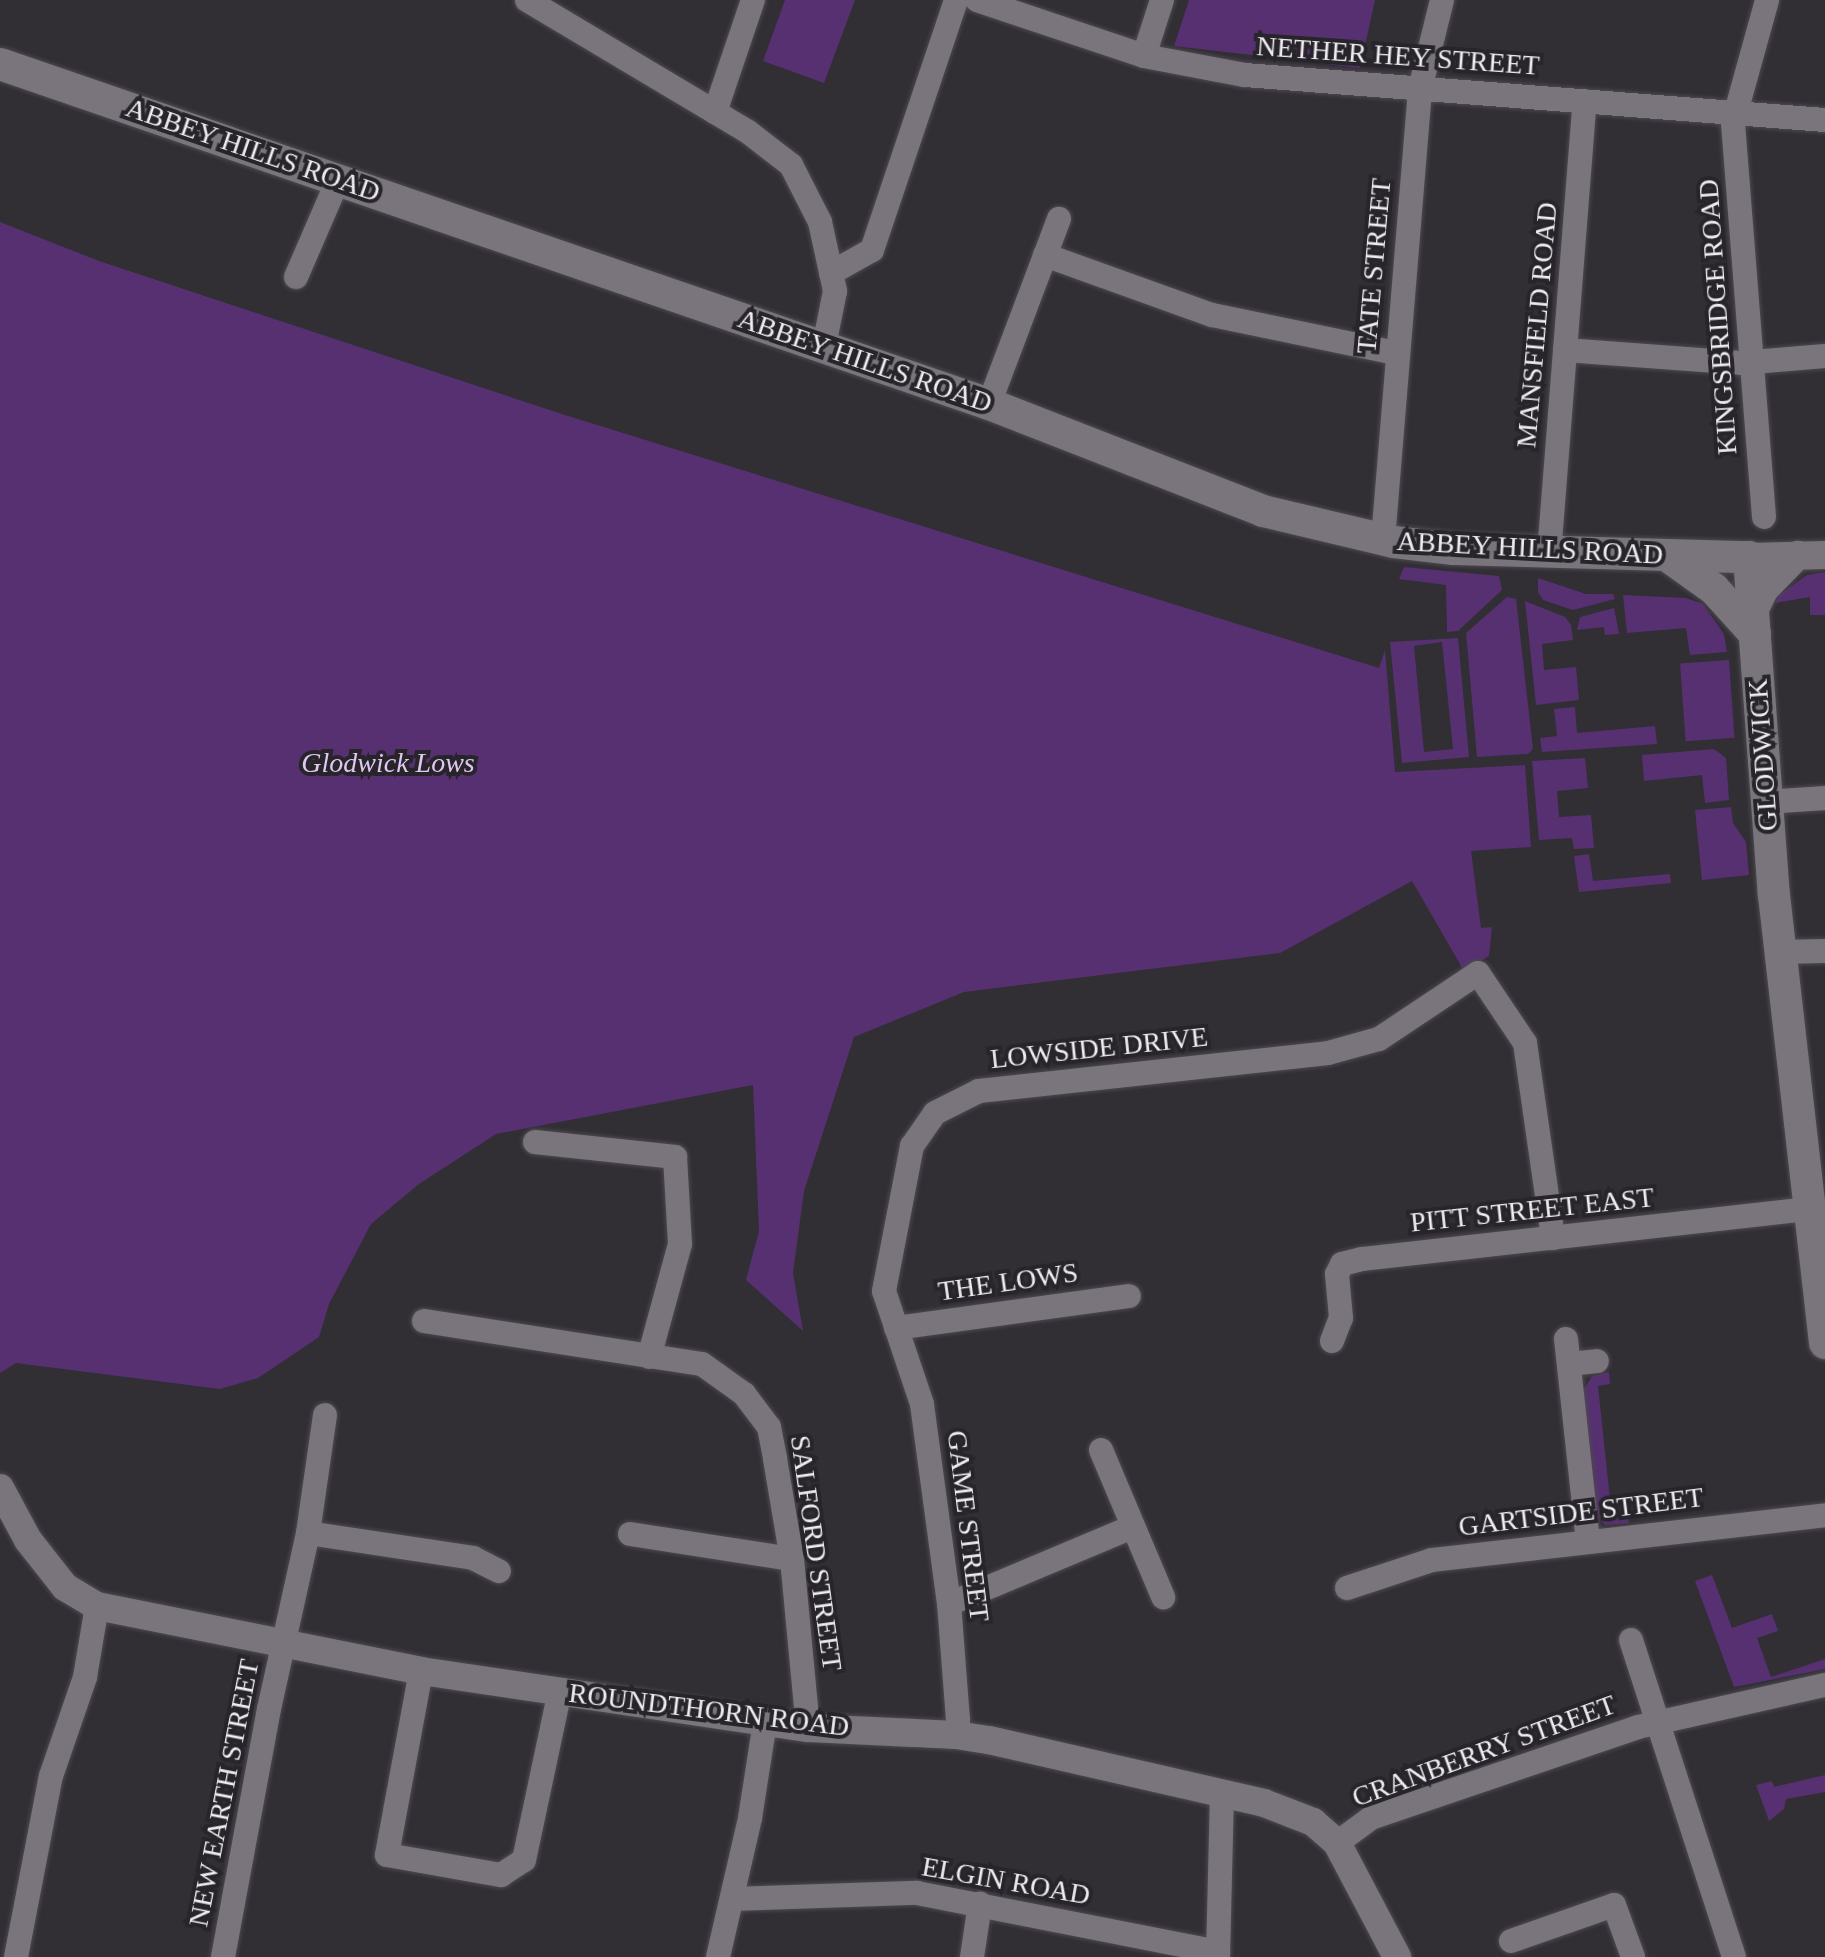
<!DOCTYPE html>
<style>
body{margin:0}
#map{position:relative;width:1825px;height:1957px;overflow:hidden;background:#312e34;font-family:"Times New Roman",serif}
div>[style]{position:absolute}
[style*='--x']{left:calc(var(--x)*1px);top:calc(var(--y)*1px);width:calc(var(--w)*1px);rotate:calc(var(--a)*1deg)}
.green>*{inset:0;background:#573072;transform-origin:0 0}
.roads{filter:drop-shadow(0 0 2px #4c494f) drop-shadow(0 0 2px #4c494f)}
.minor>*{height:24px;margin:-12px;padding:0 12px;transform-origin:12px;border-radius:12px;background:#7a757d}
.tertiary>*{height:28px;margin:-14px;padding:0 14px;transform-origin:14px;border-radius:14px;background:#7a757d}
.secondary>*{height:32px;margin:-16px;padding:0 16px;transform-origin:16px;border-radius:16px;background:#7a757d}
span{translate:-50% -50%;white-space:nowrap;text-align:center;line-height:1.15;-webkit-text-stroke:8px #27242a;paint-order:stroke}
.street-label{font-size:28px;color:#efecf1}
.park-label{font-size:28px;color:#dec7f1;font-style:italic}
</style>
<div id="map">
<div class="green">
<i style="clip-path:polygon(785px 0,855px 0,824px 83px,763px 61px)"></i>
<i style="clip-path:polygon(1189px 0,1375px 0,1360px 68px,1174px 46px)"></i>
<i style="clip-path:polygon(0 222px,99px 261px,565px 415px,1379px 668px,1385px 650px,1395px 772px,1525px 765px,1531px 847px,1471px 851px,1481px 928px,1492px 927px,1489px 956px,1464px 971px,1412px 881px,1280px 953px,964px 992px,854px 1037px,804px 1191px,793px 1273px,803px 1331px,746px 1280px,759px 1231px,753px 1085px,496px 1134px,419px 1184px,371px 1224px,329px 1304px,319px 1337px,258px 1378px,220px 1389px,16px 1363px,0 1373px)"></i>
<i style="clip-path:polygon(1404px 567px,1499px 576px,1502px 590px,1458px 631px,1447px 632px,1446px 585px,1399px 579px)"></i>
<i style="clip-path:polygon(1825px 572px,1825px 615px,1810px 615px,1810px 597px,1775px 603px,1779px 595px,1807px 575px)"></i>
<i style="clip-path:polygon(1538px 578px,1586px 594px,1613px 594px,1615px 599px,1573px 610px,1543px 600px,1538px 592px)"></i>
<i style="clip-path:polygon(1623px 595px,1686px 598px,1703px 604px,1724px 634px,1727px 652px,1690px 655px,1686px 628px,1627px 633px)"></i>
<i style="clip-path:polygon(1507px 597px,1516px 599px,1533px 749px,1528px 754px,1477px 757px,1466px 633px)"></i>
<i style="clip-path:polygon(1525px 601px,1565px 617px,1571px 625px,1573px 640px,1542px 644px,1544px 670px,1576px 667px,1579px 700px,1536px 705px)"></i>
<i style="clip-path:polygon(1614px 608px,1619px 634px,1605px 635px,1604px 627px,1577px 630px,1580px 617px)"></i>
<i style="clip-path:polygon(evenodd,1458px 638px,1469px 757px,1402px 763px,1390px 642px,1458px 638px,1442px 642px,1453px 749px,1424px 752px,1414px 646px,1442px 642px)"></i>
<i style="left:1729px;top:660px;width:78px;height:49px;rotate:86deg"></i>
<i style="clip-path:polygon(1575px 707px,1577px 733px,1655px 726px,1657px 744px,1542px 752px,1540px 738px,1557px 736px,1554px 709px)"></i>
<i style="clip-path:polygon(1714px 749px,1726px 758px,1729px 800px,1705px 803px,1702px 775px,1644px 781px,1642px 755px)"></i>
<i style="clip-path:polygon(1585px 758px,1588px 788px,1557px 791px,1559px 817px,1591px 815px,1594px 848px,1574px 849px,1572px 838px,1539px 840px,1532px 761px)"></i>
<i style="clip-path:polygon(1731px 807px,1733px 823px,1746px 842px,1749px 875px,1702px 880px,1695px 810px)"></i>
<i style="clip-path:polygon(1589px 854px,1593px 881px,1670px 874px,1671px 883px,1579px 892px,1574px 856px)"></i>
<i style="clip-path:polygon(1609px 1372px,1610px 1384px,1598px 1386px,1612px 1518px,1628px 1516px,1629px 1523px,1605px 1525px,1595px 1513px,1582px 1393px,1592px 1376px)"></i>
<i style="clip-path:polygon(1712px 1575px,1732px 1628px,1772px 1614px,1778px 1631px,1757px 1638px,1771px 1677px,1825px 1659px,1825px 1669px,1734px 1687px,1695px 1581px)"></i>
<i style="clip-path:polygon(1825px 1775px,1825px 1792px,1786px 1799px,1784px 1809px,1769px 1821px,1756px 1785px,1772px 1781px,1774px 1787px)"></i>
</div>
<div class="roads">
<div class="minor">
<i style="--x:527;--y:0;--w:256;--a:30.8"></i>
<i style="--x:747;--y:131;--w:56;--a:37.7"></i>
<i style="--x:791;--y:165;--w:64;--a:63"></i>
<i style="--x:820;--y:222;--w:71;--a:77.7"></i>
<i style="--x:835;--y:291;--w:56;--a:101.3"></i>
<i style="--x:977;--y:0;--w:176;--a:18.5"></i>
<i style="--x:1144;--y:56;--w:103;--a:10.7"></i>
<i style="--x:1245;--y:75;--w:582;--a:4.44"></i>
<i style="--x:1144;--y:56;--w:59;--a:-72.2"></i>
<i style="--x:715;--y:112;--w:118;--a:-71.3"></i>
<i style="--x:1045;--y:255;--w:177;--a:19.8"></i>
<i style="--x:1212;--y:315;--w:188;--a:11.7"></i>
<i style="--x:831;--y:273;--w:47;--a:-29.3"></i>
<i style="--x:872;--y:250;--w:264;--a:-71.4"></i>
<i style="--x:296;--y:277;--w:106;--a:-66.6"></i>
<i style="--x:1565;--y:350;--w:176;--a:4.2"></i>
<i style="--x:1741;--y:363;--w:84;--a:-4.8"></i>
<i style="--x:989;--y:404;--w:198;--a:-69.3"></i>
<i style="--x:1764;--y:517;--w:395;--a:-94.5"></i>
<i style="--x:1733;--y:123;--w:128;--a:-74.5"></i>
<i style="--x:1383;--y:540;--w:453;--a:-85.3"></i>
<i style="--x:1420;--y:89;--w:92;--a:-76.1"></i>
<i style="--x:1549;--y:554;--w:454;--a:-85.5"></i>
<i style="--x:1766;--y:802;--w:59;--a:-3.9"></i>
<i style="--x:1780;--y:952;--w:45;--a:-1.3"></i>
<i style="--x:535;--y:1142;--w:141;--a:6.1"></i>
<i style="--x:675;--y:1157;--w:87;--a:86.7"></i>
<i style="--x:680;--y:1244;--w:117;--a:105.3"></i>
<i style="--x:424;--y:1321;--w:281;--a:8.8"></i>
<i style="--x:702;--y:1364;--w:52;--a:35.5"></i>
<i style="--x:744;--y:1394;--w:41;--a:52.9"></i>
<i style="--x:769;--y:1427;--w:33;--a:79"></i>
<i style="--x:775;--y:1459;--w:101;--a:80.4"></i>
<i style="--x:792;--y:1559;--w:170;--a:84.6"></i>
<i style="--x:896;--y:1328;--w:235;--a:-7.8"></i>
<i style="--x:1566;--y:1339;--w:204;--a:83.8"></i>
<i style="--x:1332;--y:1341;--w:25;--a:-69"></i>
<i style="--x:1341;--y:1318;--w:44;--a:-95.2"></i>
<i style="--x:1337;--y:1274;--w:11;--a:-63"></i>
<i style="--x:1342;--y:1264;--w:21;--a:-14"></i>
<i style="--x:1362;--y:1259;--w:449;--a:-6.4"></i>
<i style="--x:1569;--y:1364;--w:28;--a:-6"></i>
<i style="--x:1101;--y:1450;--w:160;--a:67.1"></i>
<i style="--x:308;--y:1533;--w:167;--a:8.6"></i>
<i style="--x:473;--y:1558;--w:29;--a:27"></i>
<i style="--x:630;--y:1534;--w:164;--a:8.8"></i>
<i style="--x:1347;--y:1588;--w:89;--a:-18.2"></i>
<i style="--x:1432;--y:1560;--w:396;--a:-6.5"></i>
<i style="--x:949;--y:1604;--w:199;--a:-22.8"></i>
<i style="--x:1631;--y:1640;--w:333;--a:72"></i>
<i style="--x:421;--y:1671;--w:187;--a:100.5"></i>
<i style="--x:387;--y:1855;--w:116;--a:10"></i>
<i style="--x:501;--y:1875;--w:27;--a:-33"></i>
<i style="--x:524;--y:1860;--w:173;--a:-78"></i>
<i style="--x:956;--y:1735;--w:15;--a:-82"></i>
<i style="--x:958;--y:1720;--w:116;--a:-94.4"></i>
<i style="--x:949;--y:1604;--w:202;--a:-97.7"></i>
<i style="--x:922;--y:1404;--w:119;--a:-108.6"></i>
<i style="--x:884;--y:1291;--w:148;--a:-79.1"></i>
<i style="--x:912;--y:1146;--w:40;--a:-55.1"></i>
<i style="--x:935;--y:1113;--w:49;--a:-26.6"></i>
<i style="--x:979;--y:1091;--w:351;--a:-6.2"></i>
<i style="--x:1328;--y:1053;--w:53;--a:-15.4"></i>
<i style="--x:1379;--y:1039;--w:119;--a:-33.7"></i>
<i style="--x:1478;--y:973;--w:84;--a:56.1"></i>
<i style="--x:1525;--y:1043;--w:197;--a:81.8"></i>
<i style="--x:1337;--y:1843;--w:42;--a:-36.3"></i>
<i style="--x:1371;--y:1818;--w:282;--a:-18.8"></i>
<i style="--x:1638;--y:1727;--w:192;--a:-12.7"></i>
<i style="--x:732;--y:1899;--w:185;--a:-1.9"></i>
<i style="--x:917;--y:1893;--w:307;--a:11.1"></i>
<i style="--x:1511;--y:1941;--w:109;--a:-19.3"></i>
<i style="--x:1614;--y:1905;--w:55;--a:69.9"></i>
<i style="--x:16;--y:1957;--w:184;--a:-79.1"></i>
<i style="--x:51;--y:1776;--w:105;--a:-71"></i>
<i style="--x:85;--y:1677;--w:72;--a:-80.4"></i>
<i style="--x:223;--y:1957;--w:252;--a:-79.5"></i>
<i style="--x:269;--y:1709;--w:180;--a:-77.5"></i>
<i style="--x:308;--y:1533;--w:119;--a:-81.8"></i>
<i style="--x:718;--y:1957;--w:143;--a:-77"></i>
<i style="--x:750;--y:1818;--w:97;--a:-81.1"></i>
<i style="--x:972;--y:1957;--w:54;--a:-81.4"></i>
<i style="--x:1218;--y:1957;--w:165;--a:-88.6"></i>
</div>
<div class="tertiary">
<i style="--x:1749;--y:557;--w:76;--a:-1.5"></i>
<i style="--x:1753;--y:613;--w:25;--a:-64"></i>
<i style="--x:1764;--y:590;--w:49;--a:-45.8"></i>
<i style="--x:0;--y:1488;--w:59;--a:61.7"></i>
<i style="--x:28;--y:1540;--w:60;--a:51.8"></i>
<i style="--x:65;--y:1587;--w:37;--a:31"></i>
<i style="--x:97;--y:1606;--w:330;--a:11.3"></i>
<i style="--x:421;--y:1671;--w:391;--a:8.4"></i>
<i style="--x:808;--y:1728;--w:148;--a:2.7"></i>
<i style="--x:956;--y:1735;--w:33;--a:9"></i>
<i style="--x:989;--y:1740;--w:282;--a:12.9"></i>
<i style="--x:1264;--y:1803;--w:53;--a:21.2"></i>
<i style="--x:1313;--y:1822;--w:32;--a:41"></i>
<i style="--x:1337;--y:1843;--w:129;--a:62.2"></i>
</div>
<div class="secondary">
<i style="--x:0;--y:64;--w:1046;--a:18.97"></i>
<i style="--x:989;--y:404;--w:294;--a:21.3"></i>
<i style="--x:1263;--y:511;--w:135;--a:13.3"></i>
<i style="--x:1394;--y:542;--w:60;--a:6.7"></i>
<i style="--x:1454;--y:549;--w:295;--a:1.6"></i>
<i style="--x:1749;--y:557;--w:339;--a:85.8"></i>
<i style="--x:1774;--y:895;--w:451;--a:83.5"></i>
<i style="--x:1669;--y:557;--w:55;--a:35.4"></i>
<i style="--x:1714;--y:589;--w:61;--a:47.7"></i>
</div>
</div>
<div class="street-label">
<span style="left:1398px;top:56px;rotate:4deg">NETHER HEY STREET</span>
<span style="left:253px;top:150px;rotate:19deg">ABBEY HILLS ROAD</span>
<span style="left:1374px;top:266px;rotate:-85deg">TATE STREET</span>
<span style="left:1718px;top:317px;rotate:-94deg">KINGSBRIDGE ROAD</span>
<span style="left:1537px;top:325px;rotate:-85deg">MANSFIELD ROAD</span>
<span style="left:865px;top:361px;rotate:19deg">ABBEY HILLS ROAD</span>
<span style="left:1530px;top:548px;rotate:3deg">ABBEY HILLS ROAD</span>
<span style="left:1763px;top:755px;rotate:-94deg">GLODWICK</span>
<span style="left:1099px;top:1048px;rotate:-6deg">LOWSIDE DRIVE</span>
<span style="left:1532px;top:1210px;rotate:-6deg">PITT STREET EAST</span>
<span style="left:1008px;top:1282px;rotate:-8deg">THE LOWS</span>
<span style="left:1581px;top:1512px;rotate:-7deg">GARTSIDE STREET</span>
<span style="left:968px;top:1526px;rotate:83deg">GAME STREET</span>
<span style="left:816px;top:1553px;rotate:82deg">SALFORD STREET</span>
<span style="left:709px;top:1710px;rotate:7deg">ROUNDTHORN ROAD</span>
<span style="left:1484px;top:1751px;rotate:-20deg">CRANBERRY STREET</span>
<span style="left:224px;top:1793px;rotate:-79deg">NEW EARTH STREET</span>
<span style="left:1006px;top:1881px;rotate:10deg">ELGIN ROAD</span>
</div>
<div class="park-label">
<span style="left:388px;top:763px">Glodwick Lows</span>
</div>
</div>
